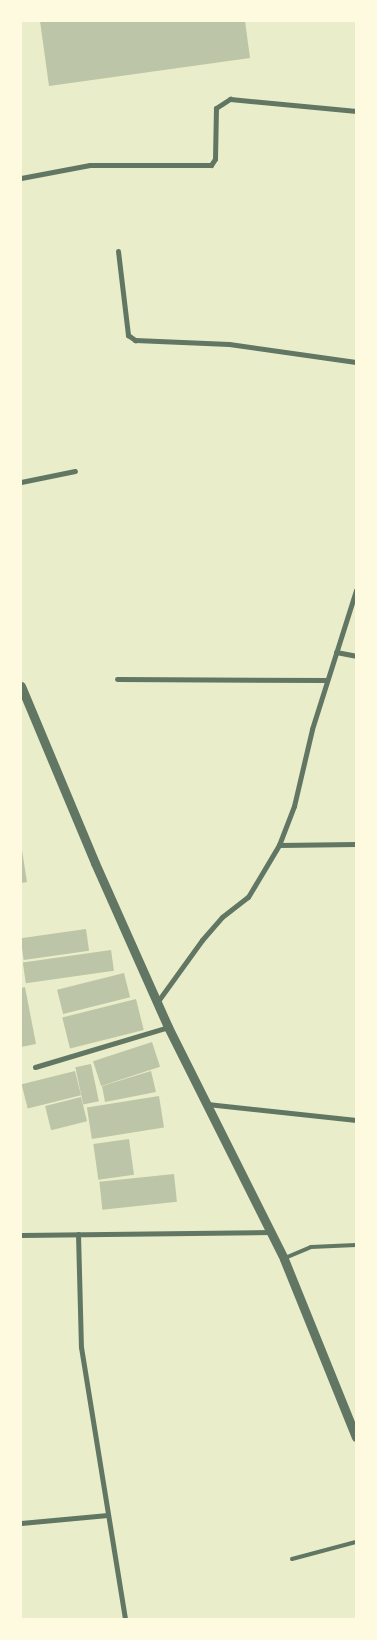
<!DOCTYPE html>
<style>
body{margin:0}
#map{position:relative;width:377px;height:1640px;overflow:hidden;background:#e9edc9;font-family:Montserrat,sans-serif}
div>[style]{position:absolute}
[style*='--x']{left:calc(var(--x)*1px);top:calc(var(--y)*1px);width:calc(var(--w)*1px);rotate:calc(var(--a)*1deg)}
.building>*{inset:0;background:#bcc5a7;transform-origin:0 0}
.service>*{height:4px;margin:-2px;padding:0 2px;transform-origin:2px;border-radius:2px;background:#617663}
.minor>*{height:5px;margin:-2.5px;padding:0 2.5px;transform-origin:2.5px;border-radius:2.5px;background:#617663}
.tertiary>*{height:9px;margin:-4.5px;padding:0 4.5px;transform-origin:4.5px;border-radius:4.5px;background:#617663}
span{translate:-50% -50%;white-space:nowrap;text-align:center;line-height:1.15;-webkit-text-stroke:4.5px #fefae0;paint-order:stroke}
.frame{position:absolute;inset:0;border:22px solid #fefae0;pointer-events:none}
</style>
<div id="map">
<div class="building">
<i style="clip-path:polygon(40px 21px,245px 21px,250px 58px,49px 86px)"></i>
<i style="clip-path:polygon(21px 844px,27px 882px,21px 883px)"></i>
<i style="left:86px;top:929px;width:22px;height:66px;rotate:82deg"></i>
<i style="left:111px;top:950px;width:21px;height:89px;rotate:82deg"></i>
<i style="left:124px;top:973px;width:25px;height:69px;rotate:76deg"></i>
<i style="clip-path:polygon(25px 987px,36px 1044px,21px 1047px,21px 988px)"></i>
<i style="left:136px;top:999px;width:32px;height:76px;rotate:76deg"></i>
<i style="left:152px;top:1042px;width:26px;height:62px;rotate:72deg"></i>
<i style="left:91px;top:1064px;width:38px;height:16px;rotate:78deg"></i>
<i style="left:75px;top:1071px;width:25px;height:55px;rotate:76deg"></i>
<i style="clip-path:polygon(151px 1071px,156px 1092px,105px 1102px,102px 1086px)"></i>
<i style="left:159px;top:1096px;width:32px;height:73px;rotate:81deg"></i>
<i style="left:81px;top:1097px;width:25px;height:37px;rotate:76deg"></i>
<i style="left:129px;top:1139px;width:36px;height:36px;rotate:82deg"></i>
<i style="left:174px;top:1174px;width:28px;height:75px;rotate:84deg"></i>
</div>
<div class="service">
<i style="--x:285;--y:1258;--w:28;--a:-23"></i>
<i style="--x:311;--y:1247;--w:45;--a:-2.5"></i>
<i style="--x:292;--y:1559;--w:66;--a:-14.9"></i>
</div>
<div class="minor">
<i style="--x:21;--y:178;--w:70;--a:-10.7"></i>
<i style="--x:90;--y:165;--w:121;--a:0"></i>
<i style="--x:211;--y:165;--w:7;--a:-56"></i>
<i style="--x:215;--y:159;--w:51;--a:-88.9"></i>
<i style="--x:216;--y:108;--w:17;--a:-33"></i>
<i style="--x:230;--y:99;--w:127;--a:5.4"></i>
<i style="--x:118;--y:251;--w:85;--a:83.2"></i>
<i style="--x:128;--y:335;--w:9;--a:36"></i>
<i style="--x:135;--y:340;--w:94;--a:2.4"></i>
<i style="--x:229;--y:344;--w:128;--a:8.1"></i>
<i style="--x:21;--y:482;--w:55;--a:-11.5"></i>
<i style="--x:336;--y:652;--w:20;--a:11"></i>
<i style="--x:117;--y:679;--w:210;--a:0.3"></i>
<i style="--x:279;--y:845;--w:77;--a:-0.7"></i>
<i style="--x:158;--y:1001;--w:75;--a:-54.2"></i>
<i style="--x:202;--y:940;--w:30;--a:-49"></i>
<i style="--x:222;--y:917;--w:33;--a:-38"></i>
<i style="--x:248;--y:897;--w:61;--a:-59.2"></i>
<i style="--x:279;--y:845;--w:42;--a:-69"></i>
<i style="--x:294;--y:806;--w:79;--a:-76.8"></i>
<i style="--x:312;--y:729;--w:146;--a:-72.4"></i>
<i style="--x:35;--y:1067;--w:139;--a:-16.7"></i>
<i style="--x:207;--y:1104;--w:150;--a:6.1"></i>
<i style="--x:78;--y:1234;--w:113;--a:88.5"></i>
<i style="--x:81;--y:1347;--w:276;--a:80.8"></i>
<i style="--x:21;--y:1235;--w:250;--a:-0.7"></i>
<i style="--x:21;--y:1523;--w:87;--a:-5.3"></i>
</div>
<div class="tertiary">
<i style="--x:21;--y:686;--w:192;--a:67.3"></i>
<i style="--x:95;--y:863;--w:180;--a:66"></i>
<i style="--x:168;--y:1027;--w:259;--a:63.4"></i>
<i style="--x:284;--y:1259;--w:192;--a:68"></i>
</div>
<div class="frame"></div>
</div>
